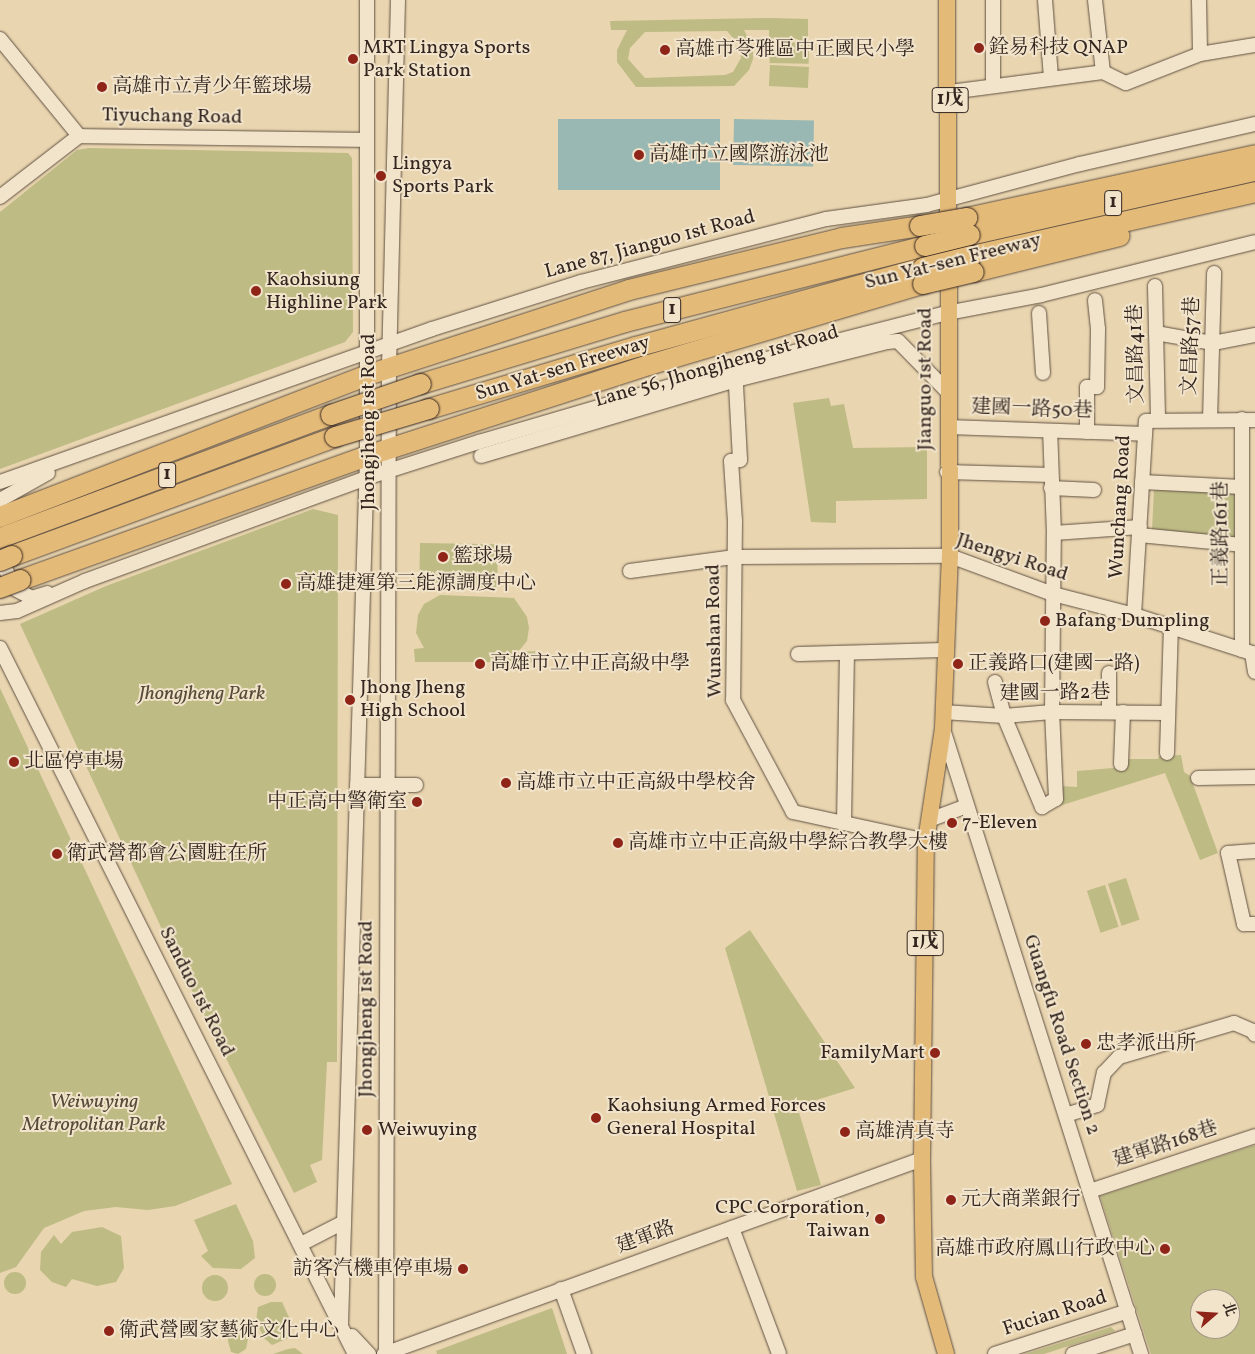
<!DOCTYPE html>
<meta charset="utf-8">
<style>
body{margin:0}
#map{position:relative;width:1255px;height:1354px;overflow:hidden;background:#e9d5af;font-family:Vollkorn,"Noto Serif TC",serif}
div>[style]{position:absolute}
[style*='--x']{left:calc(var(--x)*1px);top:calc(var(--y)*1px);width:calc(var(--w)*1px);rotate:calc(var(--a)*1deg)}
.green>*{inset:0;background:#bebb85;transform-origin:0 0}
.round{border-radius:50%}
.water>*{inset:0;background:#99b7b3;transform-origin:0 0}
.roads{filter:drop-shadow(0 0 1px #615143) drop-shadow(0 0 1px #615143)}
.minor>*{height:14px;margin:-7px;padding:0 7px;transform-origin:7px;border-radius:7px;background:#f1e4cb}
.major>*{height:16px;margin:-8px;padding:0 8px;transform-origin:8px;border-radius:8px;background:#e4ba78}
.highway>*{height:20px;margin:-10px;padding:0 10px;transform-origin:10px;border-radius:10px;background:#e4ba78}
.bridges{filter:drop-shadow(0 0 1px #34251f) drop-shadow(0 0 1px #34251f)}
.highway-bridge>*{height:20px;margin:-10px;padding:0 10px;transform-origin:10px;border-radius:10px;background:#e4ba78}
.dots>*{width:14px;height:14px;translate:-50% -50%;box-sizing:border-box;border:2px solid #f1e4cb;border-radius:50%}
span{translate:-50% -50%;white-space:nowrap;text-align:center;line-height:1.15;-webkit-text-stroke:4px #f1e4cb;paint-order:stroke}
.shield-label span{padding:1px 4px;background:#f1e4cb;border:1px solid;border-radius:4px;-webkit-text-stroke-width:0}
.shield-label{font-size:19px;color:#34251f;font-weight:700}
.poi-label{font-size:20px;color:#34251f}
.left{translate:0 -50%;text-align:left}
.right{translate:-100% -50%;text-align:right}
.street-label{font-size:20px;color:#34251f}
.park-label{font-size:20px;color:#564a38;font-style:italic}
.north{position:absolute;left:1190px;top:1289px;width:50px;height:50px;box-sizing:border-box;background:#f1e4cb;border:1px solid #a59886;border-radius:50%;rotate:71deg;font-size:14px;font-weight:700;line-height:20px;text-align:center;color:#34251f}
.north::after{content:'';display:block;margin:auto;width:18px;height:22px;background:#8f2418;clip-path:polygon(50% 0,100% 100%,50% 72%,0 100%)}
</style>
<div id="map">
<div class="green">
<i style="clip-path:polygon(evenodd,769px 18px,808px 19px,808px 41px,769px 39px,769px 30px,744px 30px,753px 47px,753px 59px,749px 70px,734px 86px,636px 87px,617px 62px,617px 50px,627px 30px,611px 30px,610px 21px,769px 18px,727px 31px,739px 45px,741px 58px,733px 72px,725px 75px,645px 78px,628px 59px,630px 48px,645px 32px,727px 31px)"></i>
<i style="left:770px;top:42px;width:39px;height:21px;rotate:1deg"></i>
<i style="left:770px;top:65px;width:39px;height:21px;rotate:3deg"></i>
<i style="clip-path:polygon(89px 148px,348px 153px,352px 158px,353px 332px,345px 342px,0 469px,0 212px,77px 150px)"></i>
<i style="clip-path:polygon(829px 398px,831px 406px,844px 404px,853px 448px,927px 447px,927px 499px,836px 501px,836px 523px,811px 522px,793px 403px)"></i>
<i style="clip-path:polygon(1154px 488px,1236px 492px,1236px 541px,1152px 531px)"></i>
<i style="clip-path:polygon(313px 509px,338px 515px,337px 1062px,327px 1062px,322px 1160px,310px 1165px,317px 1182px,294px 1193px,173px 953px,20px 624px,106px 586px)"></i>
<i style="left:420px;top:543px;width:78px;height:44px;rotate:1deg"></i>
<i style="clip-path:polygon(440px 595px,514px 598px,527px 617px,529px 628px,527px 641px,518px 652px,541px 651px,542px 662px,415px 662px,414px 649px,424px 648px,416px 633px,418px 615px,424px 604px)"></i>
<i style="clip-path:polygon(0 688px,232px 1184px,175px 1206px,148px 1210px,116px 1207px,84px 1211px,44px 1228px,16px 1267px,0 1273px)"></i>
<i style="clip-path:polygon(1181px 755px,1184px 772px,1190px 776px,1218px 853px,1200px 860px,1165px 773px,1059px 806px,1059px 786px,1077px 787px,1077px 771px,1125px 767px,1126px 759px,1158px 759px,1159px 756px)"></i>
<i style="left:1126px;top:878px;width:44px;height:19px;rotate:72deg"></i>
<i style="left:1105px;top:885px;width:44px;height:19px;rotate:72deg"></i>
<i style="clip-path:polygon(750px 930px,855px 1088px,797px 1106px,821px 1185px,797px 1191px,725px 948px)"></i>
<i style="clip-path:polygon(evenodd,1255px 1145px,1255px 1354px,1151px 1354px,1100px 1196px,1255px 1145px,1200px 1299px,1230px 1299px,1230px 1329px,1200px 1329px,1200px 1299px)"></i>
<i style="clip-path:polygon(236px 1204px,253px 1241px,255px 1258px,241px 1269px,213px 1268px,201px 1256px,208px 1251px,194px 1220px)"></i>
<i style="clip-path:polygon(102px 1227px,121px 1236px,124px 1268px,116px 1282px,97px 1286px,72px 1279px,66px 1287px,52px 1282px,40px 1270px,41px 1252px,54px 1235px,61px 1244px,72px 1232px)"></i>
<i class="round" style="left:4px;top:1272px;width:22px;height:22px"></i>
<i class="round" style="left:254px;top:1274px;width:22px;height:22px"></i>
<i class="round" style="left:202px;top:1275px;width:26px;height:26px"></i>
<i style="clip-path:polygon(271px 1302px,282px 1302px,293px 1326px,291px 1337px,272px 1345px,264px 1338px,256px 1321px,258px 1307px)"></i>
<i style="clip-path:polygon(552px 1308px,567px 1354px,437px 1354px,436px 1351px)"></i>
<i style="clip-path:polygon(235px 1320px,247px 1324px,249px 1334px,246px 1349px,238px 1354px,231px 1352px,228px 1341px,230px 1326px)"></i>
<i style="clip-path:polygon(1111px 1327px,1115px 1331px,1044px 1354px,1025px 1354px)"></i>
<i style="clip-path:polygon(295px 1348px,303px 1354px,273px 1354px,288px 1349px)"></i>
</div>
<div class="water">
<i style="left:558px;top:119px;width:162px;height:71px"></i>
<i style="left:734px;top:119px;width:80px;height:46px;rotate:1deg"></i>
</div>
<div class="roads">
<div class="minor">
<i style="--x:993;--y:0;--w:86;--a:90"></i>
<i style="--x:1045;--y:0;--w:78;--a:85.6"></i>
<i style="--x:1095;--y:0;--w:72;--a:83.7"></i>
<i style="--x:1199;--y:0;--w:54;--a:88.9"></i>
<i style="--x:0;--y:39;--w:125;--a:50.8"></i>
<i style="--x:950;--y:92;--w:154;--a:-7.4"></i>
<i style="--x:1103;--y:72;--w:25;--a:26"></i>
<i style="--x:1126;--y:83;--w:79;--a:-21.4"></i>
<i style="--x:1200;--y:54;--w:56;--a:-9.3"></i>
<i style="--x:0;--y:197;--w:100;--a:-37.7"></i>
<i style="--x:79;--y:136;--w:286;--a:0.8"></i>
<i style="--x:1155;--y:286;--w:134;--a:88.7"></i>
<i style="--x:1039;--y:313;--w:60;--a:86.2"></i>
<i style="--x:1156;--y:333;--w:58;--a:10"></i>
<i style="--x:1213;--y:343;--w:43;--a:-10.8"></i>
<i style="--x:735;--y:367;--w:93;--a:86.9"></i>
<i style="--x:740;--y:460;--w:9;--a:174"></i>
<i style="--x:731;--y:461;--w:60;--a:86.2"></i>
<i style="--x:735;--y:521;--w:179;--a:90.6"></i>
<i style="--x:733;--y:700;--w:127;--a:61.8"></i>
<i style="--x:793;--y:812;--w:136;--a:12.3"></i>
<i style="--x:1242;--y:419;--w:231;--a:90"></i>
<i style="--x:1210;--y:420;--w:147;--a:-88.4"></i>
<i style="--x:948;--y:427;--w:197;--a:2"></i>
<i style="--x:1087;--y:432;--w:45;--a:-90"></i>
<i style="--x:1087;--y:387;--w:10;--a:0"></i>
<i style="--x:1097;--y:387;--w:58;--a:-89"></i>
<i style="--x:1098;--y:329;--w:29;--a:-96"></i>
<i style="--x:481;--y:456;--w:266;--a:-16.6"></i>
<i style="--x:736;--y:380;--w:156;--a:-14.1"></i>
<i style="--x:887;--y:342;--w:11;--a:-5"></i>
<i style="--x:898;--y:341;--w:70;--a:45.6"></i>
<i style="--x:947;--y:472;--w:104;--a:1.7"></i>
<i style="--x:0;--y:482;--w:458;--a:-19.5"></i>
<i style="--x:432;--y:329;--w:156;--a:-17.5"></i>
<i style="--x:581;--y:282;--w:253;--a:-14.4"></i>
<i style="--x:826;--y:219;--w:102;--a:-7.9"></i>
<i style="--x:927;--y:205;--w:158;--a:-15"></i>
<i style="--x:1080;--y:164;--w:180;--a:-12.9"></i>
<i style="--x:1142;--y:482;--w:100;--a:2.9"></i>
<i style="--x:1051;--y:488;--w:43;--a:2.7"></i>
<i style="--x:0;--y:500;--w:55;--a:-29.4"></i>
<i style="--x:1054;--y:533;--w:86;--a:-4"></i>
<i style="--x:1139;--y:535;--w:103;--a:5.5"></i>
<i style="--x:0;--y:558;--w:34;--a:64"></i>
<i style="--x:15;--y:589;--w:19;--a:28"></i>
<i style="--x:32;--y:598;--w:16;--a:-18"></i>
<i style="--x:630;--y:571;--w:104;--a:-7.7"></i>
<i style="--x:733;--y:557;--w:217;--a:-0.3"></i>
<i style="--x:950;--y:556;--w:110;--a:20.3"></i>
<i style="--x:1053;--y:594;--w:84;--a:14.5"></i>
<i style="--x:1134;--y:615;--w:127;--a:17.9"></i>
<i style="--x:0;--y:613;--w:17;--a:-7"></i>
<i style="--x:17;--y:611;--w:74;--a:-23.8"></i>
<i style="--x:85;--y:581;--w:299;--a:-20.1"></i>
<i style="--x:366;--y:478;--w:119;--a:-17.7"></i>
<i style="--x:479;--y:442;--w:267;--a:-16.3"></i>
<i style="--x:735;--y:367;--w:219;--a:-14.3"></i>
<i style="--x:947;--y:313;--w:96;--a:-10.8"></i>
<i style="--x:1041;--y:295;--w:220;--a:-13.9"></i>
<i style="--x:1134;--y:615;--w:194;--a:-86.5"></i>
<i style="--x:1146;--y:421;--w:109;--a:-0.5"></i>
<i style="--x:0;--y:648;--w:790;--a:63.31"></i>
<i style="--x:1252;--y:653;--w:19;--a:81"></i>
<i style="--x:798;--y:654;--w:147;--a:-1.6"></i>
<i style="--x:995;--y:682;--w:35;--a:75"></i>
<i style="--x:1004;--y:716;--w:99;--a:67.3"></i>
<i style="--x:1042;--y:807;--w:16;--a:-30"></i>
<i style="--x:1056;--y:799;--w:87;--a:-92.6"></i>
<i style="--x:1052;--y:712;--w:179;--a:-89.4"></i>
<i style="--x:1054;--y:533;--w:102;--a:-92.2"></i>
<i style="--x:943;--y:712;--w:61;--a:3.8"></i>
<i style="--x:1004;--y:716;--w:48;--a:-4.8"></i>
<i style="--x:1052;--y:712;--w:116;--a:0.5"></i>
<i style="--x:1109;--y:712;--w:39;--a:-90"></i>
<i style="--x:943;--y:729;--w:656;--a:72.42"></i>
<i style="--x:1167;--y:753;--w:126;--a:-88.2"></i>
<i style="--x:1121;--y:764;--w:52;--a:-87.8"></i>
<i style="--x:1198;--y:778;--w:57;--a:-1"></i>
<i style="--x:357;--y:785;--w:59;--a:0"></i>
<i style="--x:929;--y:820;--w:40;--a:-20.2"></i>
<i style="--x:844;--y:823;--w:169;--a:-89"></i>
<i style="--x:1255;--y:851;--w:27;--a:176"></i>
<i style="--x:1228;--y:853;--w:73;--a:77.3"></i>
<i style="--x:1244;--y:924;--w:11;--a:0"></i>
<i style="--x:1066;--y:1115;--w:33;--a:-18"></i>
<i style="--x:1097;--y:1105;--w:33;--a:-78"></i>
<i style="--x:1104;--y:1073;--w:22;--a:-47"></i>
<i style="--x:1119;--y:1057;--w:120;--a:-16.5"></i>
<i style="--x:1234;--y:1023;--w:21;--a:23"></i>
<i style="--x:1253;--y:1031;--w:4;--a:63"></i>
<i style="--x:1090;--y:1191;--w:174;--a:-18.4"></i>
<i style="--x:732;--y:1228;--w:134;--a:69.5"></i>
<i style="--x:301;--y:1244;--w:48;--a:-27.1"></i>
<i style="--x:561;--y:1289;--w:69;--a:70.5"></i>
<i style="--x:341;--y:1324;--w:868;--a:-88.28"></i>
<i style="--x:367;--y:456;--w:456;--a:-90"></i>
<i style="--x:352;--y:1336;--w:25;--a:47"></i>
<i style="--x:384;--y:1354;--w:572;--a:-19.92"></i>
<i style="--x:386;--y:1354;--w:987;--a:-89.83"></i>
<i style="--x:389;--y:367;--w:367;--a:-88.6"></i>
<i style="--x:995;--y:1354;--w:140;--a:-17.9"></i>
<i style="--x:1073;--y:1354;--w:65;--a:-17.9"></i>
</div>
<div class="major">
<i style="--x:946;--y:1354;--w:80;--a:-105.9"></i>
<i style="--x:924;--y:1277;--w:118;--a:-91"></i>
<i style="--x:922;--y:1159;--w:318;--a:-89.3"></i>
<i style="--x:926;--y:841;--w:114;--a:-81.4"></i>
<i style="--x:943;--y:728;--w:172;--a:-87.7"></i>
<i style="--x:950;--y:556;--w:556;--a:-90.31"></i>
</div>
<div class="highway">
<i style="--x:967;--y:218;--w:295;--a:-12.3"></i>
<i style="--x:970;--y:235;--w:292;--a:-12.7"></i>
<i style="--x:972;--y:256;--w:290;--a:-12.7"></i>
<i style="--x:974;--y:272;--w:150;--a:-13.9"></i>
<i style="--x:421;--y:384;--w:213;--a:-16.9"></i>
<i style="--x:625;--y:322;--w:309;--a:-14.2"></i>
<i style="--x:429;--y:409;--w:216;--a:-16.7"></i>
<i style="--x:636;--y:347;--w:298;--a:-15.4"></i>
<i style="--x:0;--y:517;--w:394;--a:-21.1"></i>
<i style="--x:368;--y:375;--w:274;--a:-18"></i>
<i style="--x:629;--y:290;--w:219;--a:-13.7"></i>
<i style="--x:842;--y:238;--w:79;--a:-8.7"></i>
<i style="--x:0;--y:538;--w:353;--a:-20.4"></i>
<i style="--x:12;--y:556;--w:344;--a:-20.2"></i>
<i style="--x:21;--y:580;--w:368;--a:-19.7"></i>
<i style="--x:367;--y:456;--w:296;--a:-17.9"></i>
<i style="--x:649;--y:365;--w:286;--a:-16.5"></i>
</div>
</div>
<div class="bridges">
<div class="highway-bridge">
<i style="--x:920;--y:226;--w:48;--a:-9.7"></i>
<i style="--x:925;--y:246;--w:46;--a:-13.7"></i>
<i style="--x:923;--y:268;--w:50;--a:-13.8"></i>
<i style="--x:923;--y:284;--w:52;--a:-13.2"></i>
<i style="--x:331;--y:415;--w:95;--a:-19"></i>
<i style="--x:335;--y:437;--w:98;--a:-16.6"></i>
<i style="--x:0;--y:561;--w:13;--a:-23"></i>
<i style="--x:0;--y:588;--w:22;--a:-21"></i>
</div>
</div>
<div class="dots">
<i style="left:979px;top:48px;background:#8f2418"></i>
<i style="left:665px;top:50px;background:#8f2418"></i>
<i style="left:353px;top:59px;background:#8f2418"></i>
<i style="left:102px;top:87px;background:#8f2418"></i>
<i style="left:639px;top:155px;background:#8f2418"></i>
<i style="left:381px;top:176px;background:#8f2418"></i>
<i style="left:256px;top:291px;background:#8f2418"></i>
<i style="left:443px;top:557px;background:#8f2418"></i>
<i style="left:286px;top:584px;background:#8f2418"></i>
<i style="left:1045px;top:621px;background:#8f2418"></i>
<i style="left:480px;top:664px;background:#8f2418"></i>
<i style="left:958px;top:664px;background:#8f2418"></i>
<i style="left:350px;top:700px;background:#8f2418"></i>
<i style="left:14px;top:762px;background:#8f2418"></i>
<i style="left:506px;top:783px;background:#8f2418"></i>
<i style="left:417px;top:802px;background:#8f2418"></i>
<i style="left:952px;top:823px;background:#8f2418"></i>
<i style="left:618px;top:843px;background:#8f2418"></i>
<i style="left:57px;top:854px;background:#8f2418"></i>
<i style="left:1086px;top:1044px;background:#8f2418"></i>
<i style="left:935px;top:1053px;background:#8f2418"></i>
<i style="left:596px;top:1118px;background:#8f2418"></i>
<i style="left:367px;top:1130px;background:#8f2418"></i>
<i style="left:845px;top:1132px;background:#8f2418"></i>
<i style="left:951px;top:1200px;background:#8f2418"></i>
<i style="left:880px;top:1219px;background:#8f2418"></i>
<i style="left:1165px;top:1249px;background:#8f2418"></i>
<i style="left:463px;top:1269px;background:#8f2418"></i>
<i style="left:109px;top:1331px;background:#8f2418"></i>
</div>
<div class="shield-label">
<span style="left:950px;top:100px">1戊</span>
<span style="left:1113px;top:203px">1</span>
<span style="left:672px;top:310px">1</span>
<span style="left:167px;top:475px">1</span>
<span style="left:925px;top:943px">1戊</span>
</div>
<div class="poi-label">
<span class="left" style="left:363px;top:60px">MRT Lingya Sports<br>Park Station</span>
<span class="left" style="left:989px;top:48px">銓易科技 QNAP</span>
<span class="left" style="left:675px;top:50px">高雄市苓雅區中正國民小學</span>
<span class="left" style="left:112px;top:87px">高雄市立青少年籃球場</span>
<span class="left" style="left:649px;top:155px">高雄市立國際游泳池</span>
<span class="left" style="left:392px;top:176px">Lingya<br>Sports Park</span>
<span class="left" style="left:266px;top:292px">Kaohsiung<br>Highline Park</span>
<span class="left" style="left:453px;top:557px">籃球場</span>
<span class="left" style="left:296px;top:584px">高雄捷運第三能源調度中心</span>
<span class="left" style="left:1055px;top:621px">Bafang Dumpling</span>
<span class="left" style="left:490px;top:664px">高雄市立中正高級中學</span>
<span class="left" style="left:968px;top:664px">正義路口(建國一路)</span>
<span class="left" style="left:360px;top:700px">Jhong Jheng<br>High School</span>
<span class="left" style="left:24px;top:762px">北區停車場</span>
<span class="left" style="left:516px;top:783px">高雄市立中正高級中學校舍</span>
<span class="right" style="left:407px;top:802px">中正高中警衛室</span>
<span class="left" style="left:962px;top:823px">7-Eleven</span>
<span class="left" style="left:628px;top:843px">高雄市立中正高級中學綜合教學大樓</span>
<span class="left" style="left:67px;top:854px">衛武營都會公園駐在所</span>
<span class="left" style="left:1096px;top:1044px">忠孝派出所</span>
<span class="right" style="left:925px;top:1053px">FamilyMart</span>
<span class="left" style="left:607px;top:1118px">Kaohsiung Armed Forces<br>General Hospital</span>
<span class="left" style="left:378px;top:1130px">Weiwuying</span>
<span class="left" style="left:855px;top:1132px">高雄清真寺</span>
<span class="left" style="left:961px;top:1200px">元大商業銀行</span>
<span class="right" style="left:870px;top:1220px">CPC Corporation,<br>Taiwan</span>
<span class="right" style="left:1155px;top:1249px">高雄市政府鳳山行政中心</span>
<span class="right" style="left:453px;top:1269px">訪客汽機車停車場</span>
<span class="left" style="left:119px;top:1331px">衛武營國家藝術文化中心</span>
</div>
<div class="street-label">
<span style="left:172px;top:117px;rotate:1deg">Tiyuchang Road</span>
<span style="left:650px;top:245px;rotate:-15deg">Lane 87, Jianguo 1st Road</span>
<span style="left:953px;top:262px;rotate:-14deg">Sun Yat-sen Freeway</span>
<span style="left:1192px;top:346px;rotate:-88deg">文昌路57巷</span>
<span style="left:1137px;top:354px;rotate:-91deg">文昌路41巷</span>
<span style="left:717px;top:367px;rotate:-16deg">Lane 56, Jhongjheng 1st Road</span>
<span style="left:563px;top:369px;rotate:-17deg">Sun Yat-sen Freeway</span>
<span style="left:926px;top:379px;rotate:-90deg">Jianguo 1st Road</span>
<span style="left:1032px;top:410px;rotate:2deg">建國一路50巷</span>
<span style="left:369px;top:422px;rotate:-90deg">Jhongjheng 1st Road</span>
<span style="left:1121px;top:507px;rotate:-87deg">Wunchang Road</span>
<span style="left:1222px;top:534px;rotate:-90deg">正義路161巷</span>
<span style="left:1012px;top:558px;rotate:18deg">Jhengyi Road</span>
<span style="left:715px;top:631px;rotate:-91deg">Wunshan Road</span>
<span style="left:1055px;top:694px;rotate:-1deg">建國一路2巷</span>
<span style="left:196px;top:992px;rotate:63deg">Sanduo 1st Road</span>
<span style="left:367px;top:1009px;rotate:-90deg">Jhongjheng 1st Road</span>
<span style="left:1061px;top:1035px;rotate:72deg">Guangfu Road Section 2</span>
<span style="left:1166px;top:1145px;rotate:-18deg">建軍路168巷</span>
<span style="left:646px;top:1238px;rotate:-20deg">建軍路</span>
<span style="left:1055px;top:1314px;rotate:-18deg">Fucian Road</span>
</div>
<div class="park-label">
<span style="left:202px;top:694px">Jhongjheng Park</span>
<span style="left:94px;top:1114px">Weiwuying<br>Metropolitan Park</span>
</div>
<div class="north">北</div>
</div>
